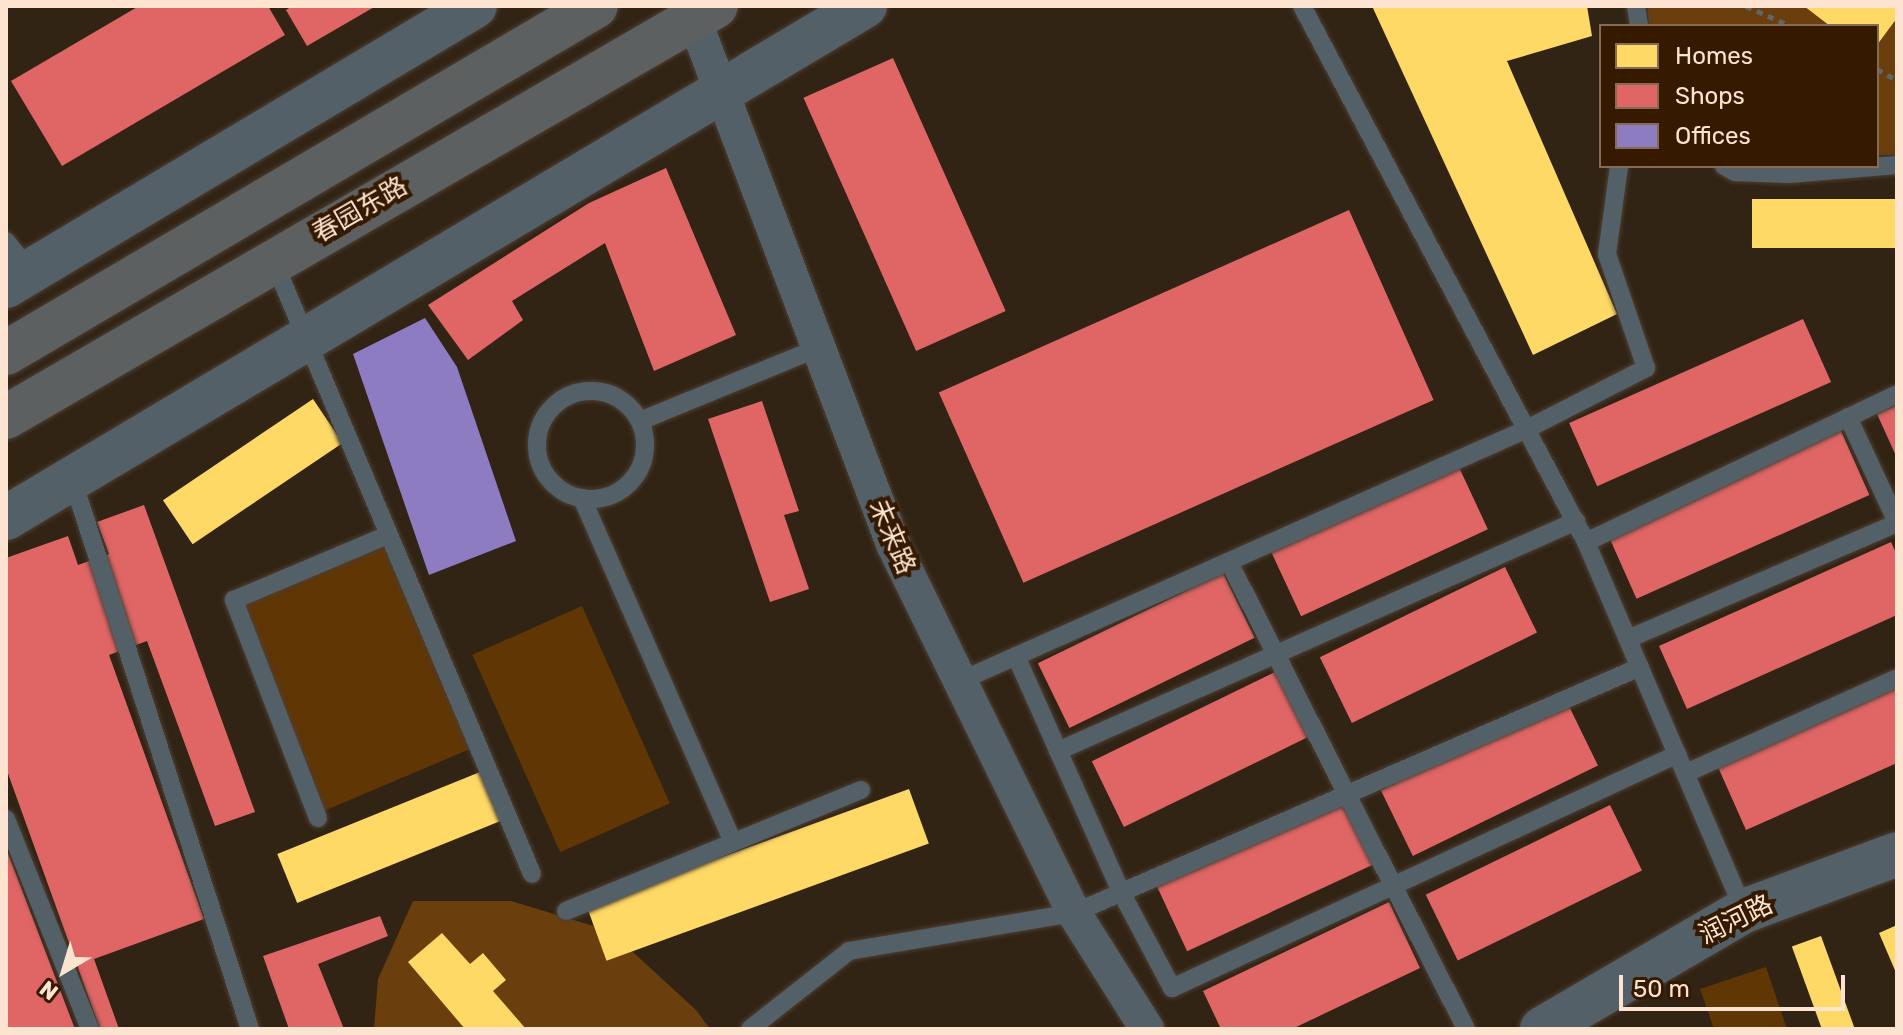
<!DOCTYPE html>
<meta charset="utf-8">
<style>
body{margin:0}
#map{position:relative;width:1903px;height:1035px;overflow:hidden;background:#322415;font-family:Rubik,"Noto Sans SC",sans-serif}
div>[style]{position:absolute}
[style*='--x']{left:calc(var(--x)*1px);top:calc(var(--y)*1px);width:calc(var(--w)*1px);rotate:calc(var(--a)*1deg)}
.green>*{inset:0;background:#613605;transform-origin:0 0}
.forest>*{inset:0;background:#6b3f0d}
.homes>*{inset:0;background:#ffd966;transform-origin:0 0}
.shops>*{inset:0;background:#e06666;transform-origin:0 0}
.offices>*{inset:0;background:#8e7cc3}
.path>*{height:5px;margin-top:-2.5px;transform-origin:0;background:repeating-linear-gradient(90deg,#606568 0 6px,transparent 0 12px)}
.roads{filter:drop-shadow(0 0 2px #4c3f32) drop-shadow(0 0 2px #4c3f32)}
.lane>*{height:18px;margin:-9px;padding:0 9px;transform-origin:9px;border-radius:9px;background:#546068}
.lane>.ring{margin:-9px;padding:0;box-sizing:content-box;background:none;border:18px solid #546068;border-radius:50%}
.street>*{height:34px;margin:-17px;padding:0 17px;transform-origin:17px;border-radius:17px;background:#546068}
.secondary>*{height:44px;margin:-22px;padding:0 22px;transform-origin:22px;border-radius:22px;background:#546068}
.primary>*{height:44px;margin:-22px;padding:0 22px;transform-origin:22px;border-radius:22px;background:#5c6061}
span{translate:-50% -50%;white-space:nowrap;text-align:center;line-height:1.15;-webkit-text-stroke:8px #351a00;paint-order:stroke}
.street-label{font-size:26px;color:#fde4d0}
.frame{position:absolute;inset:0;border:8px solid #fde4d0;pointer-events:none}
.legend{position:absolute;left:1599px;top:24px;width:280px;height:144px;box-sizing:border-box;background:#351a00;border:2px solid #856b53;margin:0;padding:10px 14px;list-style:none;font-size:24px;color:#fde4d0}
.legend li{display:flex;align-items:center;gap:16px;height:40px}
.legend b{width:40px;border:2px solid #856b53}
.north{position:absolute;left:24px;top:931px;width:80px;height:80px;-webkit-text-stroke:6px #351a00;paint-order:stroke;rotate:218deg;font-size:22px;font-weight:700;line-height:32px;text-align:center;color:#fde4d0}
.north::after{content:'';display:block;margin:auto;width:28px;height:36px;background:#fde4d0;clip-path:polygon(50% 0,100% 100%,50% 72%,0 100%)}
.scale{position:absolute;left:1619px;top:975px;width:226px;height:36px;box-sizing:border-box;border:4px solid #fde4d0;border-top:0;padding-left:10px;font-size:24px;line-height:28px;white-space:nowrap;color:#fde4d0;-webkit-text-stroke:6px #351a00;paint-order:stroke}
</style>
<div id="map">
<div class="green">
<i style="left:388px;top:535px;width:229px;height:167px;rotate:67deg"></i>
<i style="left:582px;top:606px;width:216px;height:120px;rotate:66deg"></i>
<i style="clip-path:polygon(1766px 967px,1787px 1029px,1714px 1029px,1700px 989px)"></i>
</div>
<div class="forest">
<i style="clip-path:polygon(1647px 6px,1897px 6px,1897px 155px,1877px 155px,1877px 26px,1649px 26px)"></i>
<i style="clip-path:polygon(413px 901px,511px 901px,610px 931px,696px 1010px,710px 1029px,374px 1029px,378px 979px)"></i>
</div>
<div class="homes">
<i style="clip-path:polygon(1372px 6px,1587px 6px,1592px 36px,1507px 61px,1617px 314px,1533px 355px)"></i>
<i style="clip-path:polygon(1804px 6px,1897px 6px,1897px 18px,1877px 45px,1877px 26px,1830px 26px)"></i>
<i style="left:1897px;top:199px;width:49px;height:145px;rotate:90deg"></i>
<i style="left:313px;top:399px;width:53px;height:181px;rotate:56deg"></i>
<i style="left:485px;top:770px;width:53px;height:224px;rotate:68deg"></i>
<i style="left:909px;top:789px;width:58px;height:343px;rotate:70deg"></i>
<i style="clip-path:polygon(1897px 925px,1897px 975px,1879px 933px)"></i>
<i style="clip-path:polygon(442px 933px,470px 964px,483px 953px,506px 980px,493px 991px,526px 1029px,465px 1029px,408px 962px)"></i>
<i style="left:1821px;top:936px;width:99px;height:31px;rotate:70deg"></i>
</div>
<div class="shops">
<i style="clip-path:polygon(139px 6px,268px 6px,285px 35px,62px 166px,11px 81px)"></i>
<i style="clip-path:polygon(292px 6px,376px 6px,307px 46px,286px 10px)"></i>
<i style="left:893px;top:58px;width:277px;height:98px;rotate:66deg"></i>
<i style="clip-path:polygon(666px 168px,736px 335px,654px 371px,605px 243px,512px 301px,523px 320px,468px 360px,428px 305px,589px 203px)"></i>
<i style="left:1349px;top:210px;width:208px;height:449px;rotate:66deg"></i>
<i style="left:1803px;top:319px;width:69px;height:256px;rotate:66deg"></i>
<i style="clip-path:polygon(762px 401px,799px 511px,784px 515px,809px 589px,770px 602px,708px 419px)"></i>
<i style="clip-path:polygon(1897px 405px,1897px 458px,1877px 414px)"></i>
<i style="left:1841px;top:431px;width:70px;height:255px;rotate:66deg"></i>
<i style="left:1457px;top:463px;width:73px;height:206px;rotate:65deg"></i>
<i style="clip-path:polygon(144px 505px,255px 812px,215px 826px,147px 641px,109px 655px,204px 919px,94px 959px,119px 1029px,100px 1029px,6px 768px,6px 558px,68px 536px,78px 565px,109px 554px,97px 522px)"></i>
<i style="clip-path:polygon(1891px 542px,1897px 555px,1897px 615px,1687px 709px,1659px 646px)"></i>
<i style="left:1505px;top:567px;width:73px;height:206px;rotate:64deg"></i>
<i style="left:1223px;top:573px;width:72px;height:206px;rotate:64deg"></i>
<i style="left:1277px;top:671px;width:73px;height:206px;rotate:64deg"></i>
<i style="clip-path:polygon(1897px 686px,1897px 763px,1746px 830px,1718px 767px)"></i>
<i style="left:1566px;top:700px;width:73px;height:206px;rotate:64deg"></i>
<i style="left:1343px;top:798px;width:73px;height:206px;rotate:65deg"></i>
<i style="left:1610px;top:805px;width:73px;height:205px;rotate:64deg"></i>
<i style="clip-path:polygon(6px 848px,75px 1029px,6px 1029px)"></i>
<i style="clip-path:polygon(1389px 902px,1420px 968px,1292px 1029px,1221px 1029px,1203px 991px)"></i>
<i style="clip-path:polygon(380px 916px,388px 936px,318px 964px,344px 1029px,289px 1029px,263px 956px)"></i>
</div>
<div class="offices">
<i style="clip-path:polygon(425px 318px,457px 367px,516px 541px,429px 575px,353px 354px)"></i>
</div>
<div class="path">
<i style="--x:1746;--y:6;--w:49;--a:24"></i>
<i style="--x:1877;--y:69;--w:23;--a:29"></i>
</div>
<div class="roads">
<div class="lane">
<i style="--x:1302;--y:6;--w:607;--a:62.08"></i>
<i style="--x:1586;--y:542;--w:344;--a:-25.4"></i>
<i style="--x:1636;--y:6;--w:20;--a:81"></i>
<i style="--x:1724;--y:166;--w:13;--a:29"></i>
<i style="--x:1735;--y:172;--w:54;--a:2.1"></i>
<i style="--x:1789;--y:174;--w:108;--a:-4.8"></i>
<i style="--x:6;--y:241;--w:39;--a:52"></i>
<i style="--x:274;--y:262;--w:664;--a:67.14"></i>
<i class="ring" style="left:537px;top:391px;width:90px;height:90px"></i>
<i style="--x:1848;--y:417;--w:116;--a:65"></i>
<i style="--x:640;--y:421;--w:192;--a:-22.3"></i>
<i style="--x:72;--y:478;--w:579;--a:72.1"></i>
<i style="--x:582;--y:498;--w:376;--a:66.3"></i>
<i style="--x:1586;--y:542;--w:400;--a:66.8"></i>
<i style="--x:1229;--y:562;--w:524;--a:63.09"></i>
<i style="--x:1628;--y:639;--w:293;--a:-23.3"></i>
<i style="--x:1016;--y:656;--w:258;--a:66"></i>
<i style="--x:1121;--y:892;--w:109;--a:62"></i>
<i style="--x:1172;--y:988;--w:557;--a:-24.82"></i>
<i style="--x:960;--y:681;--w:620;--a:-23.96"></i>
<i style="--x:1527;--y:429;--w:134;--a:-27.1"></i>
<i style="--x:1646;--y:368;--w:120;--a:-108.9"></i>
<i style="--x:1607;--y:254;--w:89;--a:-82.2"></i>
<i style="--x:1058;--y:751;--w:567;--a:-23.94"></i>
<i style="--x:1686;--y:773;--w:231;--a:-24.2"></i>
<i style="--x:318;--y:818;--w:234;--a:-111.1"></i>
<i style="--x:234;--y:600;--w:167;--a:-22.9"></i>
<i style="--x:6;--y:819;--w:226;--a:68.2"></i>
<i style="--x:566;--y:911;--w:319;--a:-22.3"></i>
<i style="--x:750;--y:1029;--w:126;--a:-38.2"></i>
<i style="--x:849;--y:951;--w:228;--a:-9.6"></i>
<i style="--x:1074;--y:913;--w:617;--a:-23.49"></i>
</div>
<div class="street">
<i style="--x:694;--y:19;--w:561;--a:69.24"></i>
<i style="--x:893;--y:544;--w:411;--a:63.9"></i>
<i style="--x:1074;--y:913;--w:137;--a:57.8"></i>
</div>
<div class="secondary">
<i style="--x:6;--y:286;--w:546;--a:-30.84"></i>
<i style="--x:6;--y:518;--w:1000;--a:-30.8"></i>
<i style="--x:1542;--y:1029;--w:234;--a:-30.3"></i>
<i style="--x:1744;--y:911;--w:163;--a:-20.4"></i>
</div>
<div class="primary">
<i style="--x:6;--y:353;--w:684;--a:-30.46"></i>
<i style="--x:6;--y:417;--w:820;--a:-30.07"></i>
</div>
</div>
<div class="street-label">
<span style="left:360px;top:210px;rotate:-30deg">春园东路</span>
<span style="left:892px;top:537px;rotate:67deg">未来路</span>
<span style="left:1736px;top:920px;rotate:-26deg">润河路</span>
</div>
<div class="frame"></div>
<ul class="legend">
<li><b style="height:22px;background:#ffd966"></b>Homes</li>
<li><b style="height:22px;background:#e06666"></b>Shops</li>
<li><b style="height:22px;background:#8e7cc3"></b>Offices</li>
</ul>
<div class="north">N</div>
<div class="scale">50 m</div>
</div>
